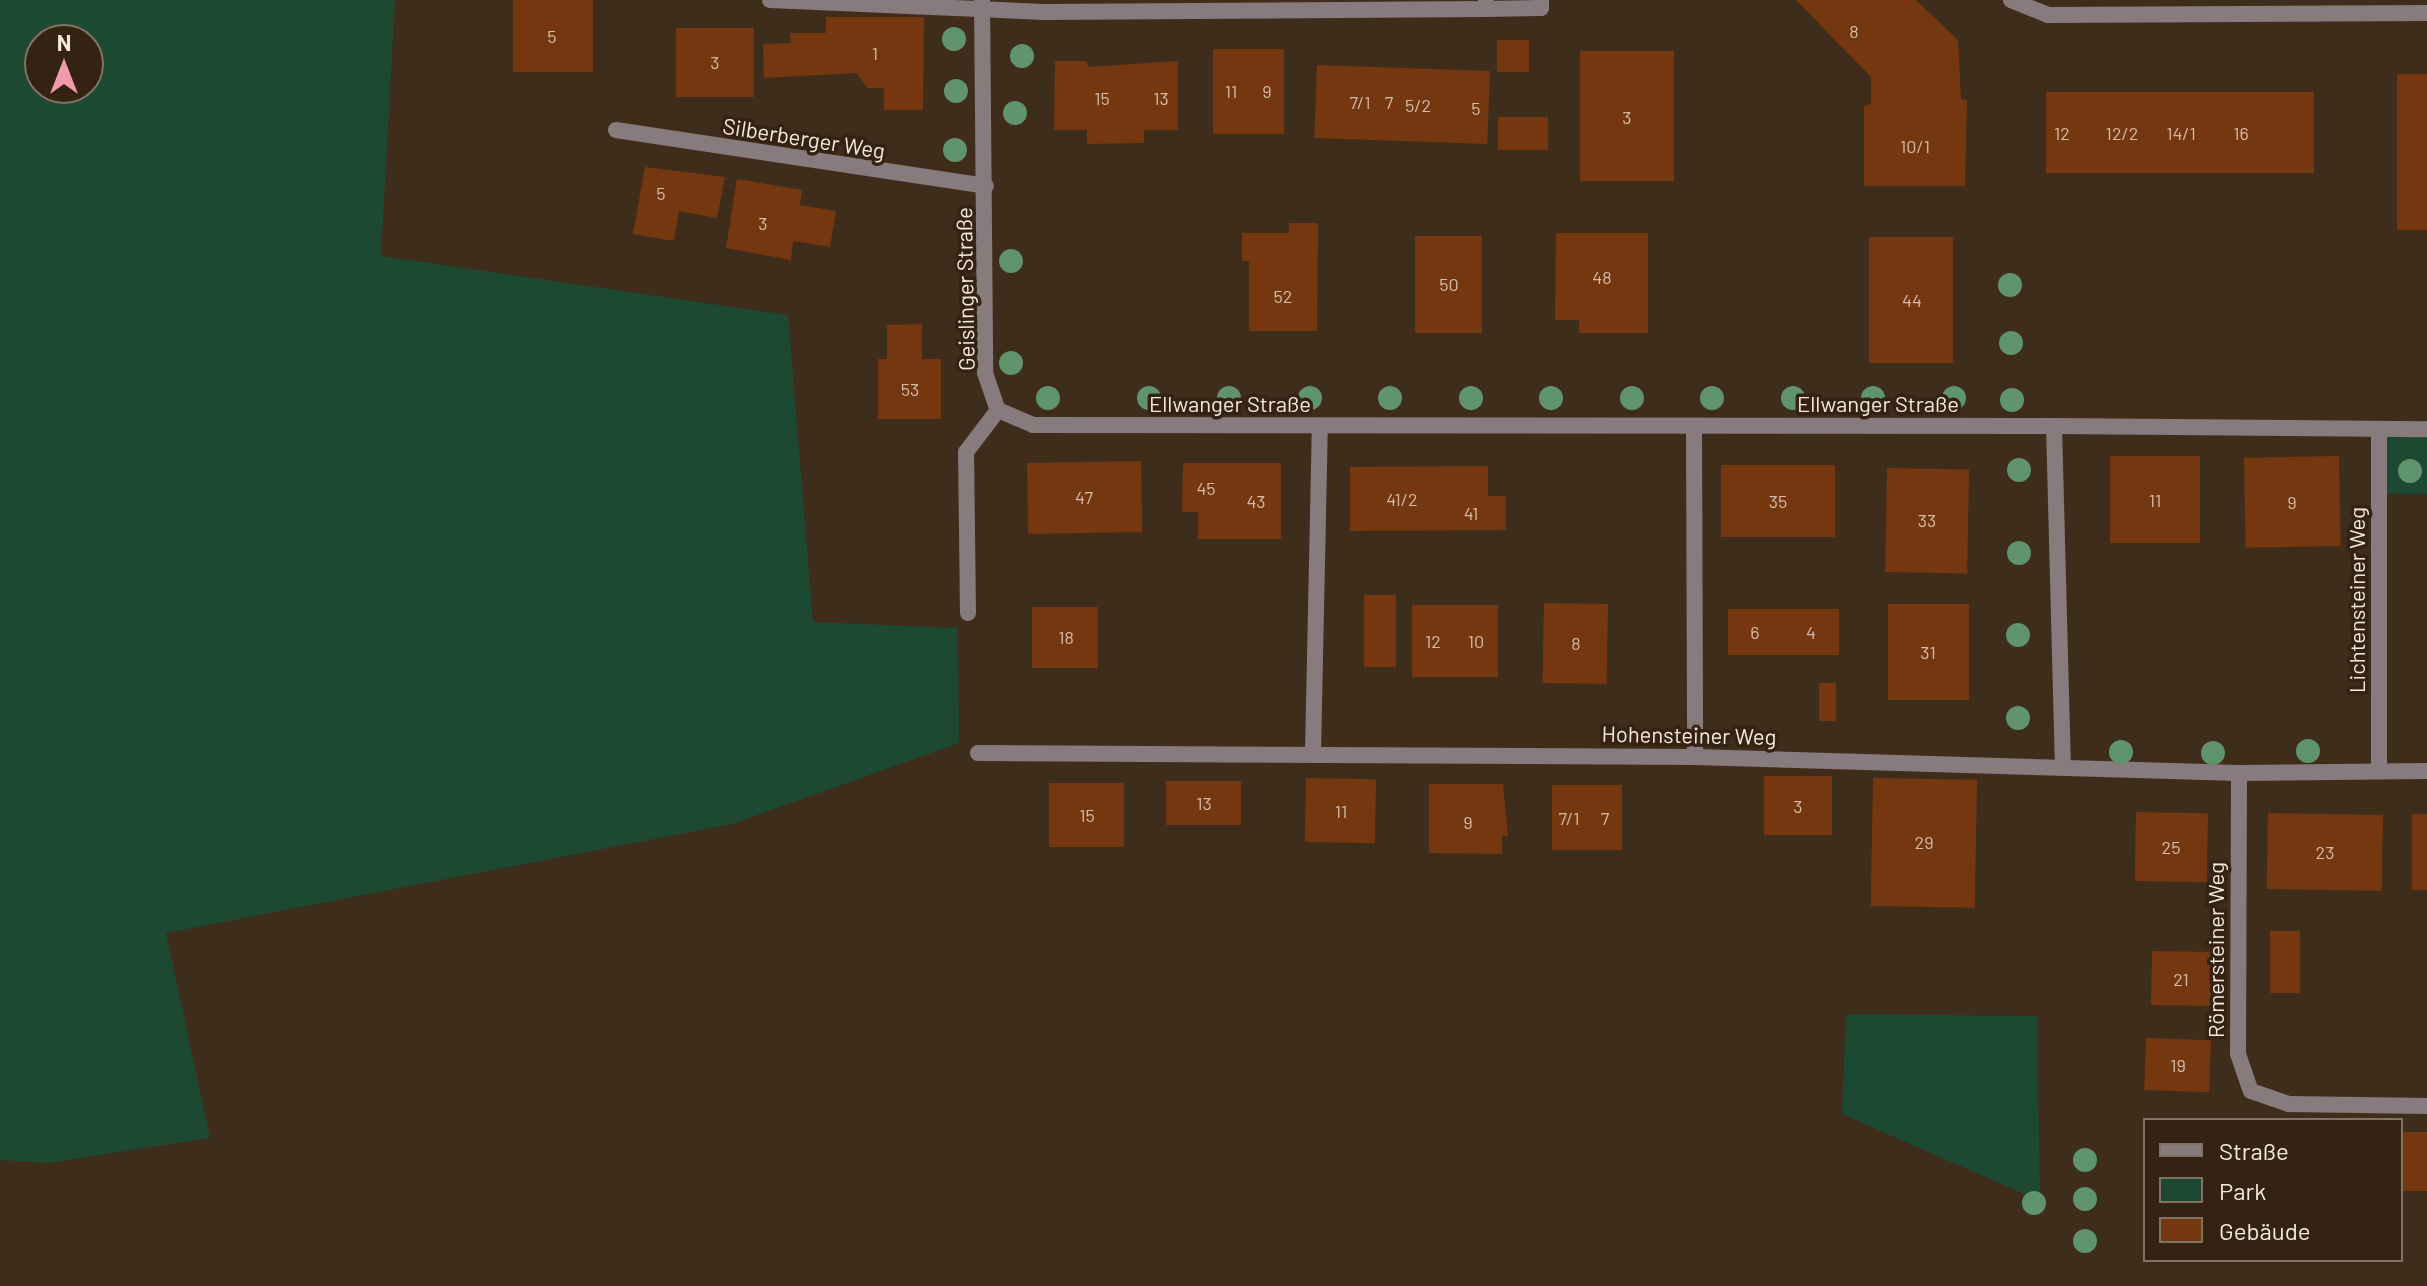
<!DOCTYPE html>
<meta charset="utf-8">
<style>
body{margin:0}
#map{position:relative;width:2427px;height:1286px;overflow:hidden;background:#3f2d1b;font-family:Barlow,sans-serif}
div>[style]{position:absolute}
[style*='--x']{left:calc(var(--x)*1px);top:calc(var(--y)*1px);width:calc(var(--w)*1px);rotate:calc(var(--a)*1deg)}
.green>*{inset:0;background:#1d4832;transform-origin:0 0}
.building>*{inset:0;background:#75370f;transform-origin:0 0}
.service>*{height:16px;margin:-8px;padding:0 8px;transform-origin:8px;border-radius:8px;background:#887b7d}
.minor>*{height:16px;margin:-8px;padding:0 8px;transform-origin:8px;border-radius:8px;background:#887b7d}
.trees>*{width:24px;height:24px;margin:-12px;border-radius:50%;background:#60946c}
span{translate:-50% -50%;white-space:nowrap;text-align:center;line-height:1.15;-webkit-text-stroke:7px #342312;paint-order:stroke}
.number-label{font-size:18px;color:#d5bcaa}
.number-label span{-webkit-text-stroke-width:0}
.street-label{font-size:22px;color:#f5e9de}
.legend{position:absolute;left:2143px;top:1118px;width:260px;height:144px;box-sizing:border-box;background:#342312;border:2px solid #817264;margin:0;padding:10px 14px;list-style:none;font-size:24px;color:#f5e9de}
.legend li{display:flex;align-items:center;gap:16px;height:40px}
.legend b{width:40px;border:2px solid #817264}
.north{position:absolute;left:24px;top:24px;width:80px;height:80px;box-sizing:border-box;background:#342312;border:2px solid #817264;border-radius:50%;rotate:0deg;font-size:22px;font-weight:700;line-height:32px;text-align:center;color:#f5e9de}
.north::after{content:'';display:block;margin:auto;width:28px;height:36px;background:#f29aac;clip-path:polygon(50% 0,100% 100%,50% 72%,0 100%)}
</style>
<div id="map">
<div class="green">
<i style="clip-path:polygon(evenodd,0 0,395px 0,381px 256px,788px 315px,813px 622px,958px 628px,959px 743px,732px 824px,166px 933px,210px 1138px,48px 1163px,0 1160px,0 0,88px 40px,88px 88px,40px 88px,40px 40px,88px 40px)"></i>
<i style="left:2379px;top:429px;width:48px;height:65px"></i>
<i style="clip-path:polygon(1846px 1014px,2037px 1016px,2040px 1201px,1842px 1114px)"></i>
</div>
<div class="building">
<i style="left:513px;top:0;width:80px;height:72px"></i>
<i style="clip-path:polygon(1796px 0,1916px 0,1958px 40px,1961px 99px,1967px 100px,1965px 186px,1864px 186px,1864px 106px,1871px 104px,1871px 77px)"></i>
<i style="clip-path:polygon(826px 17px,924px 17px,923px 110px,884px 110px,884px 88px,867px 88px,857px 73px,764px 78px,763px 44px,791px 43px,790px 33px,826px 33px)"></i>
<i style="left:676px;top:28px;width:78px;height:69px"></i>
<i style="left:1497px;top:40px;width:32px;height:32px"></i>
<i style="left:1213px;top:49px;width:71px;height:85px"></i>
<i style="left:1674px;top:51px;width:130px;height:94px;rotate:90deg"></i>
<i style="clip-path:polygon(1055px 61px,1087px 61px,1088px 67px,1178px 61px,1178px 130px,1144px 130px,1144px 143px,1087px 144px,1087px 130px,1054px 130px)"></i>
<i style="left:1317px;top:65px;width:173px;height:73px;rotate:2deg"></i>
<i style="left:2397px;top:74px;width:30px;height:156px"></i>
<i style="left:2046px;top:92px;width:268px;height:81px"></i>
<i style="left:1498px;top:117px;width:50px;height:33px"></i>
<i style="clip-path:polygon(645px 167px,725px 177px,717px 218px,679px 211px,674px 241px,633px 234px)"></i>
<i style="clip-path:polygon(737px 179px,802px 190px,800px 205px,836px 211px,830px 247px,793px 241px,791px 260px,726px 248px)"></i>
<i style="clip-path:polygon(1289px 223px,1318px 223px,1317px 331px,1249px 331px,1249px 261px,1242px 261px,1242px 233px,1289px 233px)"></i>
<i style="clip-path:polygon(1556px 233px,1648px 233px,1648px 333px,1579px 333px,1579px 320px,1555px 320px)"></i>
<i style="left:1415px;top:236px;width:67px;height:97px"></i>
<i style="left:1953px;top:237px;width:126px;height:84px;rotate:90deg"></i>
<i style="clip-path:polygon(922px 324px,922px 359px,941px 359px,941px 419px,878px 419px,878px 359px,887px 359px,887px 325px)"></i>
<i style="left:2110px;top:456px;width:90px;height:87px"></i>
<i style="left:2339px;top:456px;width:90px;height:95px;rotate:89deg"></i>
<i style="left:1141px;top:461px;width:71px;height:114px;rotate:89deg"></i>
<i style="clip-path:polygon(1183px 463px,1281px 463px,1281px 539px,1198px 539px,1198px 512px,1182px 512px)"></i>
<i style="left:1721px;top:465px;width:114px;height:72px"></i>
<i style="clip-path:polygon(1488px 466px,1488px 496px,1506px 496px,1506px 530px,1350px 531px,1350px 467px)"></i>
<i style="left:1887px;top:468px;width:82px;height:104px;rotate:1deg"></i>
<i style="left:1364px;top:595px;width:32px;height:72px"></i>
<i style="left:1544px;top:603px;width:64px;height:80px;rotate:1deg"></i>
<i style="left:1888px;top:604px;width:81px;height:96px"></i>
<i style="left:1412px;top:605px;width:86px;height:72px"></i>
<i style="left:1032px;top:607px;width:66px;height:61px"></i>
<i style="left:1728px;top:609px;width:111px;height:46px"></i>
<i style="left:1819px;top:683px;width:17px;height:38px"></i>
<i style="left:1764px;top:776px;width:68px;height:59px"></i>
<i style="left:1306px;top:778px;width:70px;height:64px;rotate:1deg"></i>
<i style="left:1873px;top:778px;width:104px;height:128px;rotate:1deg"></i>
<i style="left:1166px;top:781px;width:75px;height:44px"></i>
<i style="left:1049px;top:783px;width:75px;height:64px"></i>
<i style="clip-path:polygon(1429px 784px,1503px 784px,1508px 836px,1502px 836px,1502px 854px,1429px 853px)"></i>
<i style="left:1552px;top:785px;width:70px;height:65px"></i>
<i style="left:2136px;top:812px;width:72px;height:69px;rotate:1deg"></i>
<i style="left:2268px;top:813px;width:115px;height:76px;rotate:1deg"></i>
<i style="left:2412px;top:814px;width:15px;height:76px"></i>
<i style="left:2270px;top:931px;width:30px;height:62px"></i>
<i style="left:2152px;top:951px;width:60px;height:54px;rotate:1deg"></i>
<i style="left:2146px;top:1038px;width:65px;height:52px;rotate:2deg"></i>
<i style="left:2401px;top:1132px;width:26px;height:59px"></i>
</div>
<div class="service">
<i style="--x:968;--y:613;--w:161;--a:-90.7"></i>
<i style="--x:966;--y:452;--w:53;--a:-52.7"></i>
</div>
<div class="minor">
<i style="--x:770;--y:0;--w:275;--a:2.5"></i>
<i style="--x:1045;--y:12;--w:441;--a:-0.4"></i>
<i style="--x:1486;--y:9;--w:9;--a:-90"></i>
<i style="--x:982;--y:0;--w:373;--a:89.5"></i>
<i style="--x:985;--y:373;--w:39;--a:71"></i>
<i style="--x:998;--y:410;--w:38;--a:23"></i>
<i style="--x:1033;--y:425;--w:1021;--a:0.06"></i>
<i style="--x:2054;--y:426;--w:341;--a:88.5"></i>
<i style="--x:2011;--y:0;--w:40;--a:22"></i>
<i style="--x:2048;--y:15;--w:379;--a:-0.3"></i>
<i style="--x:1486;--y:9;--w:55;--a:-1"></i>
<i style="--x:1541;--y:8;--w:8;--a:-90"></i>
<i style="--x:616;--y:130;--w:374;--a:8.6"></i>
<i style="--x:2054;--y:426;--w:373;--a:0.5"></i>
<i style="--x:1694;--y:427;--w:330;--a:89.8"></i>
<i style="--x:2379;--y:429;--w:342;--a:90"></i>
<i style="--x:978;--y:753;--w:717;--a:0.32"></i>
<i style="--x:1695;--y:757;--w:544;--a:1.68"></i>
<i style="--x:2239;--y:773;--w:188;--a:-0.6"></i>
<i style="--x:1313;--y:753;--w:327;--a:-88.8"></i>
<i style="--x:2239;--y:773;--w:281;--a:90.2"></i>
<i style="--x:2238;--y:1054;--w:39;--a:71"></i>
<i style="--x:2251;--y:1091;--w:39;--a:19"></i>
<i style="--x:2288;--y:1104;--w:139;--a:0.8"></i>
</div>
<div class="trees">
<i style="left:954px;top:39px"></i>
<i style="left:1022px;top:56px"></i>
<i style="left:956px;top:91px"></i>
<i style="left:1015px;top:113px"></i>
<i style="left:955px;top:150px"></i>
<i style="left:1011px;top:261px"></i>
<i style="left:2010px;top:285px"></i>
<i style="left:2011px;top:343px"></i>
<i style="left:1011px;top:363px"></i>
<i style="left:1048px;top:398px"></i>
<i style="left:1149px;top:398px"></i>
<i style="left:1229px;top:398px"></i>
<i style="left:1310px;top:398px"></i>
<i style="left:1390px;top:398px"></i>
<i style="left:1471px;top:398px"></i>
<i style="left:1551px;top:398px"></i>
<i style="left:1632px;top:398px"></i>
<i style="left:1712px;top:398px"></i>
<i style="left:1793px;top:398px"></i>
<i style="left:1873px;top:398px"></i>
<i style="left:1954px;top:398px"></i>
<i style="left:2012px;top:400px"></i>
<i style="left:2019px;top:470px"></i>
<i style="left:2410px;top:471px"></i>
<i style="left:2019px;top:553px"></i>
<i style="left:2018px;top:635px"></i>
<i style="left:2018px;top:718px"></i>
<i style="left:2308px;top:751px"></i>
<i style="left:2121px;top:752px"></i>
<i style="left:2213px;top:753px"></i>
<i style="left:2085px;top:1160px"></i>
<i style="left:2085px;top:1199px"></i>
<i style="left:2034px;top:1203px"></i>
<i style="left:2085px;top:1241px"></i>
</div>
<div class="number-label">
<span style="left:1854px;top:31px">8</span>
<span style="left:552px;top:36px">5</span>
<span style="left:875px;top:53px">1</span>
<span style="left:715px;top:62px">3</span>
<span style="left:1231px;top:91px">11</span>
<span style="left:1267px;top:91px">9</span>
<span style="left:1102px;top:98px">15</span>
<span style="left:1161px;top:98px">13</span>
<span style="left:1360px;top:102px">7/1</span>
<span style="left:1389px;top:102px">7</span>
<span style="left:1418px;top:105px">5/2</span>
<span style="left:1476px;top:108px">5</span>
<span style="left:1627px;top:117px">3</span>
<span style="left:2062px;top:133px">12</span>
<span style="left:2122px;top:133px">12/2</span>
<span style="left:2181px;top:133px">14/1</span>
<span style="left:2241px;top:133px">16</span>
<span style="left:1915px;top:146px">10/1</span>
<span style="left:661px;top:193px">5</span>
<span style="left:763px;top:223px">3</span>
<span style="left:1602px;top:277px">48</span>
<span style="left:1449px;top:284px">50</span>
<span style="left:1283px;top:296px">52</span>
<span style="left:1912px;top:300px">44</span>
<span style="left:910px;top:389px">53</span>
<span style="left:1206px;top:488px">45</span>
<span style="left:1084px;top:497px">47</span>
<span style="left:1402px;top:499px">41/2</span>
<span style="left:2155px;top:500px">11</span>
<span style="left:1256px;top:501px">43</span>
<span style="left:1778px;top:501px">35</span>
<span style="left:2292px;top:502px">9</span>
<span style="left:1471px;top:513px">41</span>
<span style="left:1927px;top:520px">33</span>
<span style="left:1755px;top:632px">6</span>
<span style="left:1811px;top:632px">4</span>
<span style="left:1066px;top:637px">18</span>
<span style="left:1433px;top:641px">12</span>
<span style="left:1476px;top:641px">10</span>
<span style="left:1576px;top:643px">8</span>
<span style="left:1928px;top:652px">31</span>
<span style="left:1204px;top:803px">13</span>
<span style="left:1798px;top:806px">3</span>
<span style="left:1341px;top:811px">11</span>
<span style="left:1087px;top:815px">15</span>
<span style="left:1569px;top:818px">7/1</span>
<span style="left:1605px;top:818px">7</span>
<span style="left:1468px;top:822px">9</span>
<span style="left:1924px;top:842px">29</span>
<span style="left:2171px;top:847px">25</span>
<span style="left:2325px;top:852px">23</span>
<span style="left:2181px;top:979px">21</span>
<span style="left:2178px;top:1065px">19</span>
</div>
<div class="street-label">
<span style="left:804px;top:138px;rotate:9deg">Silberberger Weg</span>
<span style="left:965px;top:289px;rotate:-91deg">Geislinger Straße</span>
<span style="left:1230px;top:404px">Ellwanger Straße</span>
<span style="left:1878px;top:404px">Ellwanger Straße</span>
<span style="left:2357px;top:600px;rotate:-90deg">Lichtensteiner Weg</span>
<span style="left:1689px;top:735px;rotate:1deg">Hohensteiner Weg</span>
<span style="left:2216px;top:950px;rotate:-90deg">Römersteiner Weg</span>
</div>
<ul class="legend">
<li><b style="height:10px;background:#887b7d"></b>Straße</li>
<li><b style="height:22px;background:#1d4832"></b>Park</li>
<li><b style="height:22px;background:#75370f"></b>Gebäude</li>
</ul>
<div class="north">N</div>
</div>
